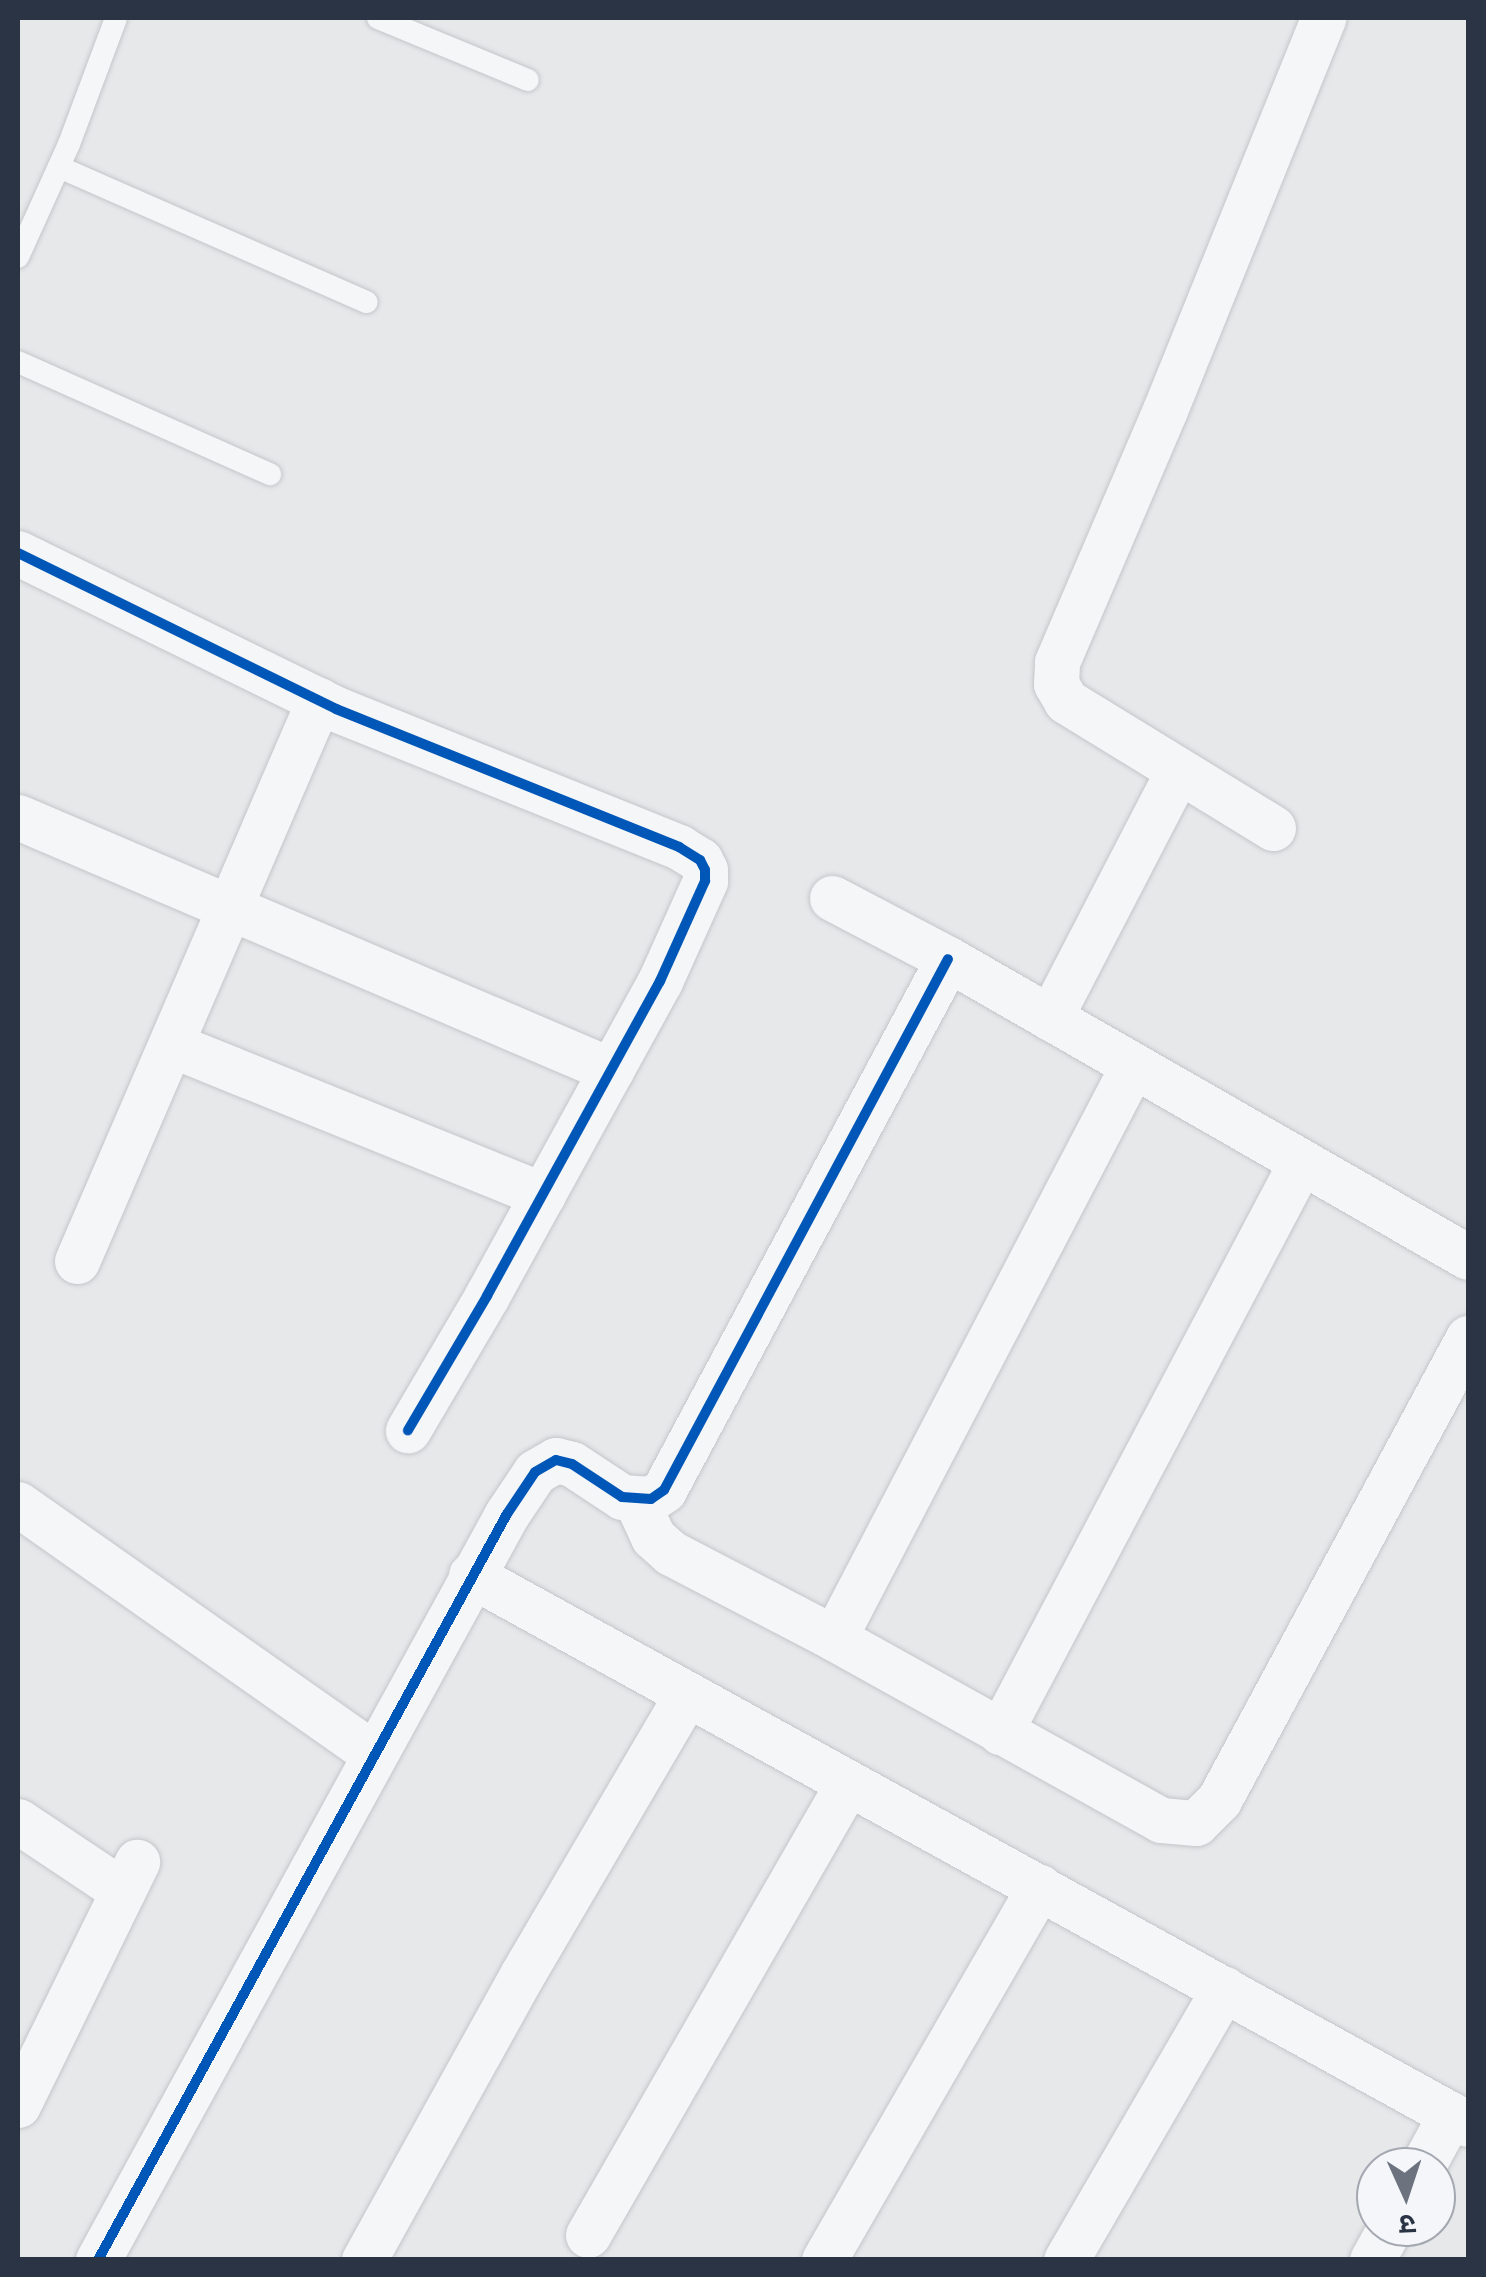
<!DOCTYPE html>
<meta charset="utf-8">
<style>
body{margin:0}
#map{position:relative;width:1486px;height:2277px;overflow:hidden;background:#e6e8ea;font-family:"Space Grotesk","Noto Sans Devanagari",sans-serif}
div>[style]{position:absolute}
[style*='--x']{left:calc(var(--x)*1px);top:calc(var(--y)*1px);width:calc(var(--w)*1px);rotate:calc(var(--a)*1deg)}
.roads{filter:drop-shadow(0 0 2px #c4c6c8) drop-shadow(0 0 2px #c4c6c8)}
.service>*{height:22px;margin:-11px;padding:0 11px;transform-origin:11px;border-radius:11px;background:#f5f6f7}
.minor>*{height:45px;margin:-22.5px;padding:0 22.5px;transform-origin:22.5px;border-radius:22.5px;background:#f5f6f7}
.cycleway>*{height:10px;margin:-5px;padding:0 5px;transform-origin:5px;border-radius:5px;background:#0057b8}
span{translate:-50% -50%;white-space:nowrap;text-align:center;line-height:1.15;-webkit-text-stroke:9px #f4f6f9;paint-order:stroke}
.frame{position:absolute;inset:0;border:20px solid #2b3445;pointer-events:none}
.north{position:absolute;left:1356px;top:2147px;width:100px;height:100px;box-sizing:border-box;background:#f4f6f9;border:2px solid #a4a8b1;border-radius:50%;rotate:177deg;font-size:28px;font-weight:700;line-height:40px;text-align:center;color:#2b3445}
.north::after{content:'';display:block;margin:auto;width:35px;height:45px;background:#6c737f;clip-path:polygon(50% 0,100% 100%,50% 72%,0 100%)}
</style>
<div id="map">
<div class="roads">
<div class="service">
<i style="--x:378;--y:18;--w:162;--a:22.5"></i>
<i style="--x:59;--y:167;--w:336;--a:23.7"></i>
<i style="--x:18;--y:257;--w:124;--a:-65.7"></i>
<i style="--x:69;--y:144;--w:134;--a:-69.5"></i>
<i style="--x:18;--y:362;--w:276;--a:24"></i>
</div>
<div class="minor">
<i style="--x:18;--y:553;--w:354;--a:26.1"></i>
<i style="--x:336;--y:709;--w:370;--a:21.9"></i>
<i style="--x:679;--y:847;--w:25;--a:32"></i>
<i style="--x:700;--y:860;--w:11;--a:63"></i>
<i style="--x:705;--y:870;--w:11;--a:90"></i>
<i style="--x:705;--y:881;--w:110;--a:114.2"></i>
<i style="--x:660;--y:981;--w:359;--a:118.8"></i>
<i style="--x:487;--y:1296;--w:156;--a:120.5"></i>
<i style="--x:18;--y:817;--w:645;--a:23.11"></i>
<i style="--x:1273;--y:828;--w:243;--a:-148.5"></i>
<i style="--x:1066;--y:701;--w:20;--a:-120"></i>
<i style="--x:1056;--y:684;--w:22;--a:-87"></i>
<i style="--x:1057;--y:662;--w:274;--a:-66.8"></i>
<i style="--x:1165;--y:410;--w:423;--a:-68"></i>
<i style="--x:832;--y:898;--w:131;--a:27.7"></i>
<i style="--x:948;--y:959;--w:599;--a:29.82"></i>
<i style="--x:1050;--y:1018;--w:278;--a:-62.6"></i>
<i style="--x:172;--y:1045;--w:400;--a:22"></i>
<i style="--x:77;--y:1261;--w:611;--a:-66.67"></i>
<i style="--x:636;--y:1500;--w:41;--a:65.3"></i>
<i style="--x:653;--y:1537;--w:24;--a:42"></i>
<i style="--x:671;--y:1553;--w:184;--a:27.5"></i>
<i style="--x:834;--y:1638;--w:374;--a:29.1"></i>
<i style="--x:1161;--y:1820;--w:35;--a:5"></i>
<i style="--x:1196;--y:1823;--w:33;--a:-45"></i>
<i style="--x:1219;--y:1800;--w:525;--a:-61.68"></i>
<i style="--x:18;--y:1504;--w:435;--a:35.1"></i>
<i style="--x:471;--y:1575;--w:1138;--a:28.84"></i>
<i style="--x:834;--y:1638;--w:646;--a:-62.44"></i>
<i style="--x:1000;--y:1732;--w:645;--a:-62.16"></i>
<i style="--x:18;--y:1821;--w:126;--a:33.7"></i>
<i style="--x:18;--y:2105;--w:271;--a:-63.9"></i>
<i style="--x:1422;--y:2167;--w:60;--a:-61.3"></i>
<i style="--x:588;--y:2235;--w:521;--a:-60.09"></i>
<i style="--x:98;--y:2260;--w:851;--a:-61.27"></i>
<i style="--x:507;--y:1514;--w:50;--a:-56.3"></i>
<i style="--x:535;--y:1472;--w:24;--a:-30"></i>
<i style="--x:556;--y:1460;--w:16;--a:14"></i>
<i style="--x:572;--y:1464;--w:60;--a:33.4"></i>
<i style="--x:622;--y:1497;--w:29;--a:4"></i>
<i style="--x:651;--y:1499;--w:16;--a:-35"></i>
<i style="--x:664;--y:1490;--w:602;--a:-61.86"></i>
<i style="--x:364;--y:2260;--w:326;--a:-61"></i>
<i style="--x:522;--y:1975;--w:326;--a:-59.6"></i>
<i style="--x:824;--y:2260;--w:431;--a:-60"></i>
<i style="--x:1066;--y:2260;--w:314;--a:-59.8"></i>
<i style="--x:1372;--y:2260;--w:38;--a:-61"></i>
</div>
</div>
<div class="cycleway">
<i style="--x:18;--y:553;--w:354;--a:26.1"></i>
<i style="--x:336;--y:709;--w:370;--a:21.9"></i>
<i style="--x:679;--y:847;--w:25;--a:32"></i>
<i style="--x:700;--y:860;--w:11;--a:63"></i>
<i style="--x:705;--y:870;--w:11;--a:90"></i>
<i style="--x:705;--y:881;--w:110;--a:114.2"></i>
<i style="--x:660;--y:981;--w:359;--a:118.8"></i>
<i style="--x:487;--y:1296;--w:156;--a:120.5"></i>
<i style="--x:98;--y:2260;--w:851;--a:-61.27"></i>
<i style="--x:507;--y:1514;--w:50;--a:-56.3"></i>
<i style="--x:535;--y:1472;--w:24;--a:-30"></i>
<i style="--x:556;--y:1460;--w:16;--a:14"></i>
<i style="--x:572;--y:1464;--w:60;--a:33.4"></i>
<i style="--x:622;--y:1497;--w:29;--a:4"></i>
<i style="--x:651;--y:1499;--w:16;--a:-35"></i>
<i style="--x:664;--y:1490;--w:602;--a:-61.86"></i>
</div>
<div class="frame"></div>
<div class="north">उ</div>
</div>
